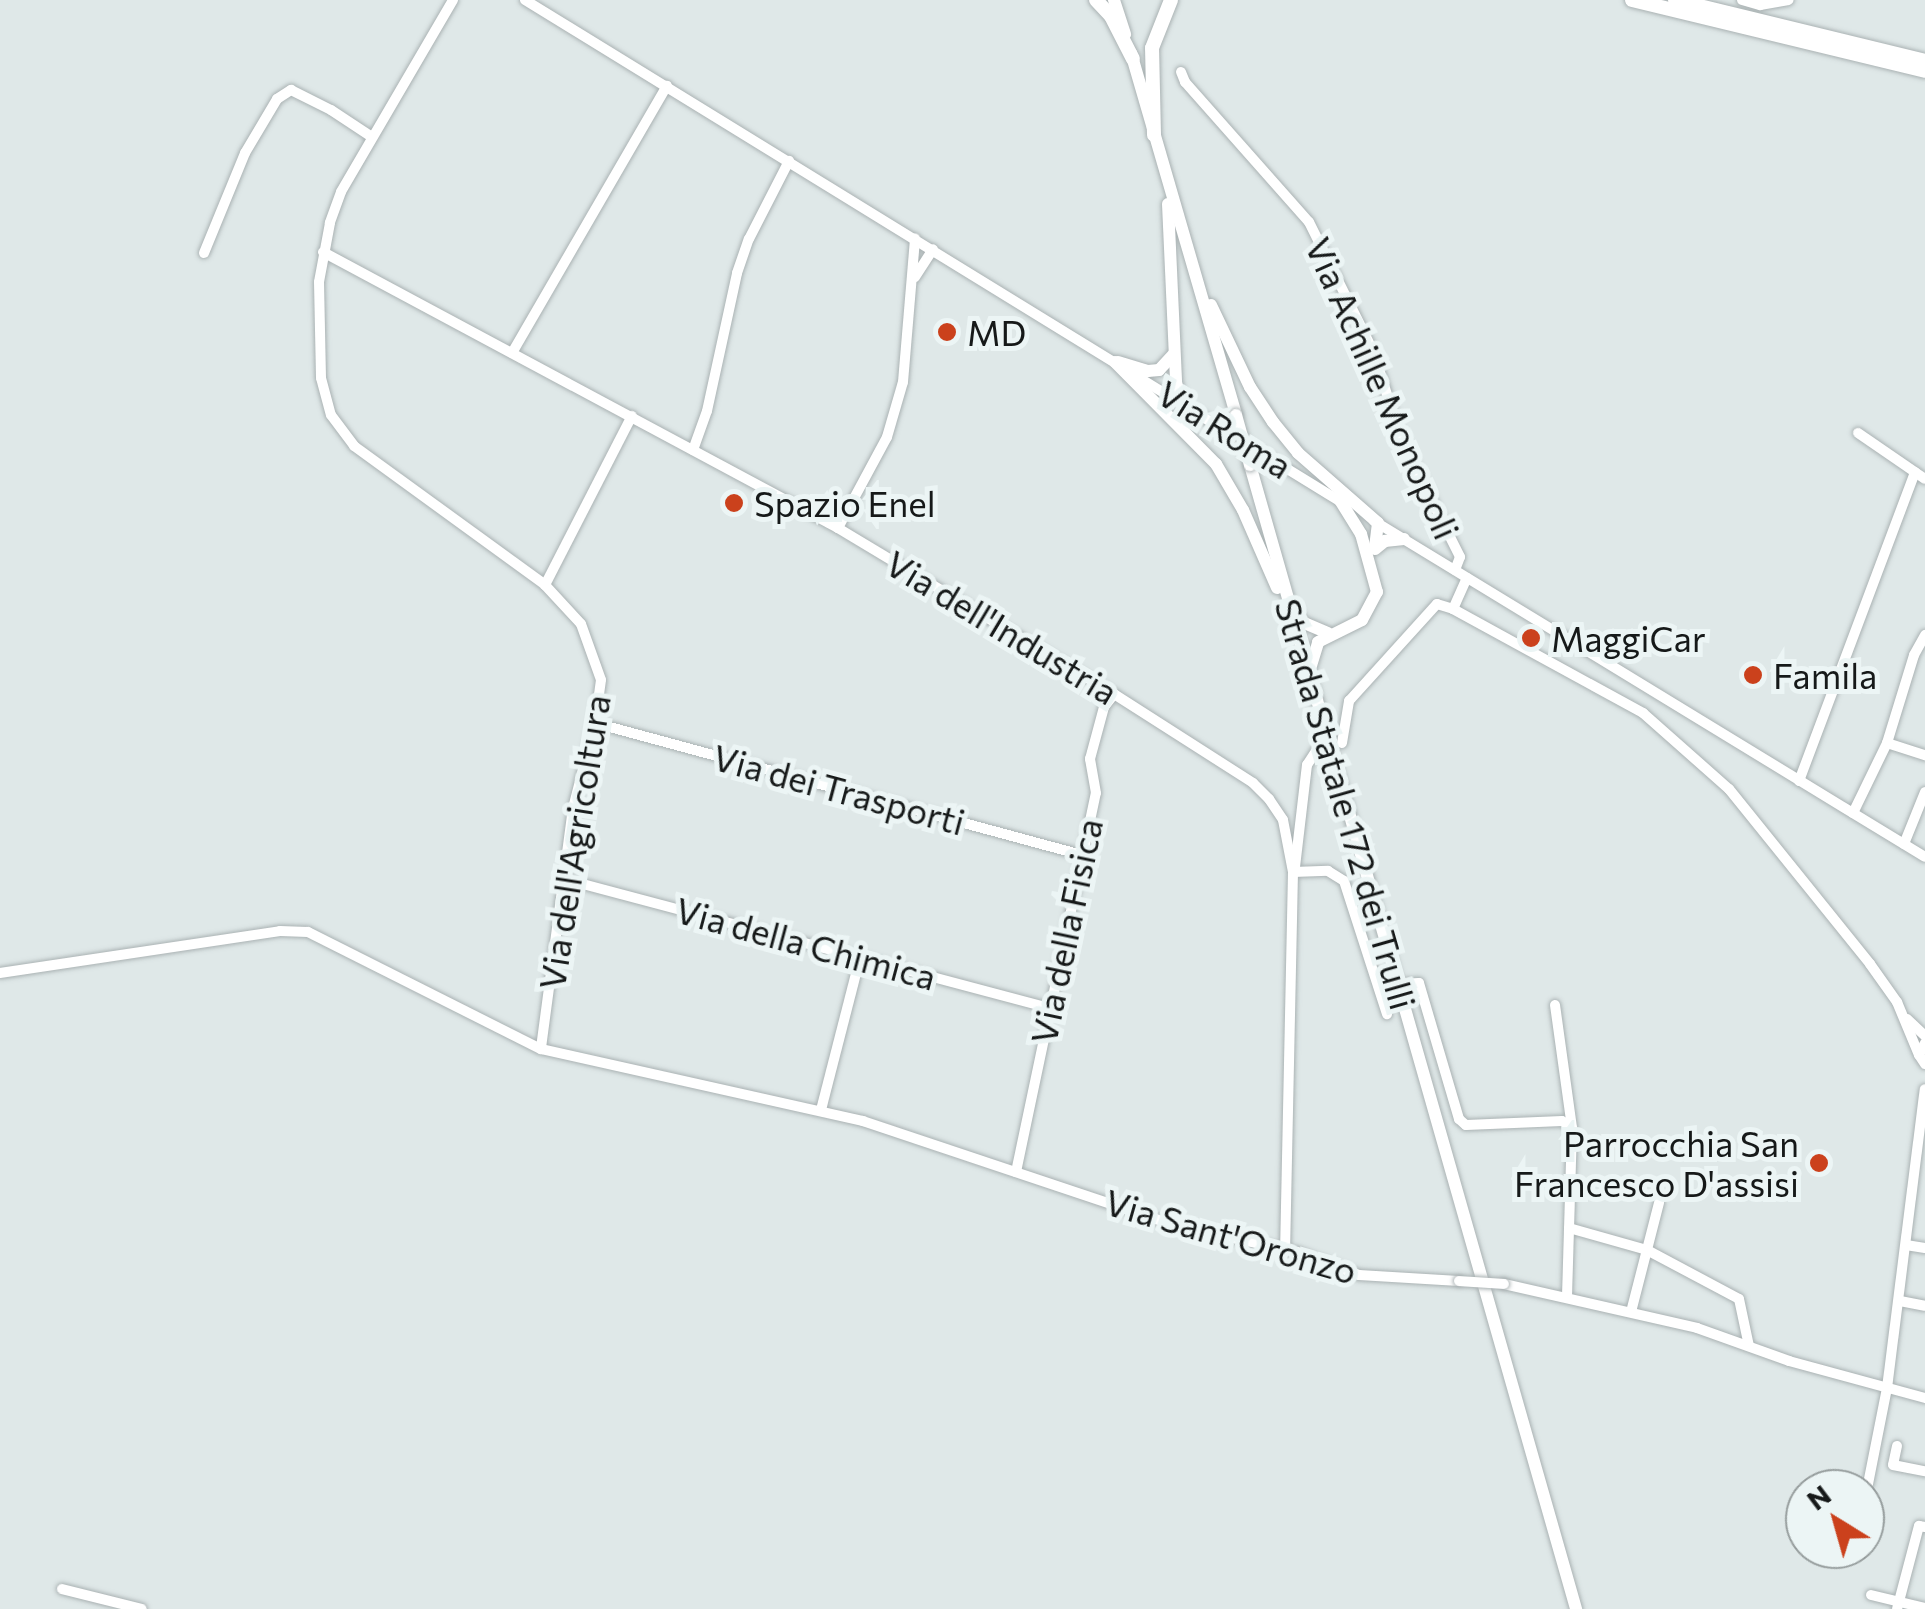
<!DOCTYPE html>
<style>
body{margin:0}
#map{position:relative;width:1925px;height:1609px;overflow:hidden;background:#dfe8e8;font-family:Commissioner,sans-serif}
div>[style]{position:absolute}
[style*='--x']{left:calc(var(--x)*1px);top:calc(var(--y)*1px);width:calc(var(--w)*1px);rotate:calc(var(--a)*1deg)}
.roads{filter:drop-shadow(0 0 2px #aab2b3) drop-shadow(0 0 2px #aab2b3)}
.minor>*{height:10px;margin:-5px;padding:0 5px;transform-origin:5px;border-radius:5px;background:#fff}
.major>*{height:12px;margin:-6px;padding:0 6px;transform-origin:6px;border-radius:6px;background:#fff}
.highway>*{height:14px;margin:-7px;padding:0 7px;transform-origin:7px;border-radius:7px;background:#fff}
.bridges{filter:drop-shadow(0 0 2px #aab2b3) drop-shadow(0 0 2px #aab2b3)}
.minor-bridge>*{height:10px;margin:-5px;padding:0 5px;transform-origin:5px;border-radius:5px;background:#fff}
.major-bridge>*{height:12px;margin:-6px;padding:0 6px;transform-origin:6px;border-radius:6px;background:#fff}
.dots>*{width:28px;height:28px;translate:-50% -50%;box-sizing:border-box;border:5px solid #ecf5f5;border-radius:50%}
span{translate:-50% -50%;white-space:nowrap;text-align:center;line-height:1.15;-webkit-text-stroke:10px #ecf5f5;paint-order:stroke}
.poi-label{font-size:35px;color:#161919}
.left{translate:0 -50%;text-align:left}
.right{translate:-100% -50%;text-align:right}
.street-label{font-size:35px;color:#161919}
.north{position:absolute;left:1785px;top:1469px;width:100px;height:100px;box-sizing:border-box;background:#ecf5f5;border:2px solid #969d9d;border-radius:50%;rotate:323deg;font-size:28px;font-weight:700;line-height:40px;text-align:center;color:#161919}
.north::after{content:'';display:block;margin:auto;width:35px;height:45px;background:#cb411c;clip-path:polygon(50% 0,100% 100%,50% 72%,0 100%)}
</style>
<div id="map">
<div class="roads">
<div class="minor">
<i style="--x:453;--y:0;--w:222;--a:120.3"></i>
<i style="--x:341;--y:192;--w:33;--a:110"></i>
<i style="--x:330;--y:223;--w:60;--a:100.6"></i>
<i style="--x:319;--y:282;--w:96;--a:88.8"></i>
<i style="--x:321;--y:378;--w:38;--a:75"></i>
<i style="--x:331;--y:415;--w:39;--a:53"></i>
<i style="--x:354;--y:446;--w:236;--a:36"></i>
<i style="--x:545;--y:585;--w:53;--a:47.3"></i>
<i style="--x:581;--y:624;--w:59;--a:70.3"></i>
<i style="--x:601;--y:680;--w:43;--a:97.9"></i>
<i style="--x:595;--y:723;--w:88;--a:104.5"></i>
<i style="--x:573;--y:808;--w:243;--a:97.6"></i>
<i style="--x:525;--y:0;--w:964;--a:31.6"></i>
<i style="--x:1742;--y:0;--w:19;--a:16"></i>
<i style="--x:1760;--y:5;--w:29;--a:-10"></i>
<i style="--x:1181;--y:72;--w:11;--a:68"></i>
<i style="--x:1185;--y:82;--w:187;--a:48.5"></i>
<i style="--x:1309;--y:222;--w:146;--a:63.6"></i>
<i style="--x:1374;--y:353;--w:90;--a:72.6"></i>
<i style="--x:1401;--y:439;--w:132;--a:63.4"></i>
<i style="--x:1460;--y:557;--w:14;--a:111"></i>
<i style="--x:323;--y:252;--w:584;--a:28.19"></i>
<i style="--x:838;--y:528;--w:322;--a:31"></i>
<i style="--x:1114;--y:694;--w:165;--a:32.6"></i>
<i style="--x:1253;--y:783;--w:23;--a:45"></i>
<i style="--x:1269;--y:799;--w:25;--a:56"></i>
<i style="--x:1283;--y:820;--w:53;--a:79.1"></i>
<i style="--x:1293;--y:872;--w:378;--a:91.2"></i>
<i style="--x:204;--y:253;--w:108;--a:-67.7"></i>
<i style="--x:245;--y:153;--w:63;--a:-59.3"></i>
<i style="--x:277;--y:99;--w:17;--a:-33"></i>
<i style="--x:291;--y:90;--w:45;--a:26.6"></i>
<i style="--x:331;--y:110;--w:49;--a:33.4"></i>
<i style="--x:915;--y:277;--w:33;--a:-57"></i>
<i style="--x:512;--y:353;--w:309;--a:-59.9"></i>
<i style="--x:1858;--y:433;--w:81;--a:34.5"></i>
<i style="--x:693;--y:450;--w:41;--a:-70.3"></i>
<i style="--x:707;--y:411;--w:141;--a:-77.7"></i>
<i style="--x:737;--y:273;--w:36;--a:-71"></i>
<i style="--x:749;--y:239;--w:88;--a:-62.9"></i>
<i style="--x:1374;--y:521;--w:645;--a:31.37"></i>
<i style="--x:838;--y:528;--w:103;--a:-61.7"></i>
<i style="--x:887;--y:437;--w:57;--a:-73.8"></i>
<i style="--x:903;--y:382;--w:144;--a:-85.2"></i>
<i style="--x:545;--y:585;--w:190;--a:-62.8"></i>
<i style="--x:1453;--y:609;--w:217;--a:28.7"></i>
<i style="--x:1643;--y:713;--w:115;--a:41.5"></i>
<i style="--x:1729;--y:789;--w:225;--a:51.1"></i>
<i style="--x:1870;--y:964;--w:47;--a:54.6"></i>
<i style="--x:1897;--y:1002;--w:57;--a:67.5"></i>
<i style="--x:595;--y:723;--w:505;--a:15.17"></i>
<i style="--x:1342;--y:743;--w:43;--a:-80.5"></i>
<i style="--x:1349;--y:701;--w:131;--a:-47.8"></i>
<i style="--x:1437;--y:604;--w:17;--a:17"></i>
<i style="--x:1453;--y:609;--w:34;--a:-66"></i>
<i style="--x:1887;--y:743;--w:40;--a:18"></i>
<i style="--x:1799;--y:781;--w:330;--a:-69.4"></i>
<i style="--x:1853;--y:813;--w:78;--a:-64.1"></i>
<i style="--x:1887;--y:743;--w:92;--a:-72.9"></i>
<i style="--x:1914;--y:655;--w:23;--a:-61"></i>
<i style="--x:1904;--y:844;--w:56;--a:-68"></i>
<i style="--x:1295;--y:867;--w:103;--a:-83.3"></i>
<i style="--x:1307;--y:765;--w:17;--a:-57"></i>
<i style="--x:1293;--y:872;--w:35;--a:-2"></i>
<i style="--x:1328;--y:871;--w:19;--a:32"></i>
<i style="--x:1344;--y:881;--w:140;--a:72.1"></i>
<i style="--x:564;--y:879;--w:502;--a:14.89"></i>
<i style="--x:0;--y:973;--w:283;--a:-8.5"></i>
<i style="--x:280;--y:931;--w:28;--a:2"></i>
<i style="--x:308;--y:932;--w:261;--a:26.7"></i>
<i style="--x:541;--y:1049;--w:330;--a:12.6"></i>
<i style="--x:863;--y:1121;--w:321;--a:18.5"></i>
<i style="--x:1167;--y:1223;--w:133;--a:12.6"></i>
<i style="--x:1297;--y:1252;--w:66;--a:20.4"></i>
<i style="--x:1359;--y:1275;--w:100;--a:3.4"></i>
<i style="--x:1398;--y:984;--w:21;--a:-3"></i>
<i style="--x:1419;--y:983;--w:142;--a:73.6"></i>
<i style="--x:1459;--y:1119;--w:9;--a:41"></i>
<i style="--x:1466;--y:1125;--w:96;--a:-2.4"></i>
<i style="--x:1562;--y:1121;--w:12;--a:35"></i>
<i style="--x:1555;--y:1005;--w:124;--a:82.1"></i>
<i style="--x:1572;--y:1128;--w:169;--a:91.7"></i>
<i style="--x:1907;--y:1019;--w:25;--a:43"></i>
<i style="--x:1925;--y:1043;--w:13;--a:117"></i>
<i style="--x:1919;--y:1055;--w:11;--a:56"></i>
<i style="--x:821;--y:1110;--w:157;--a:-75.6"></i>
<i style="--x:1016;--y:1172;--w:387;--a:-78.1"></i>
<i style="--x:1096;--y:793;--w:35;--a:-100"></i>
<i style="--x:1090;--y:759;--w:54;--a:-74.9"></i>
<i style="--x:1104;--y:707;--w:16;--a:-52"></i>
<i style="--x:1569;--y:1228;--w:81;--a:15.8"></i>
<i style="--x:1647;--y:1250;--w:104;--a:28"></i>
<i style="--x:1739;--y:1299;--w:48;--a:78"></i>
<i style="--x:1906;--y:1245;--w:19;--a:9"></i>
<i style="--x:1504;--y:1284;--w:198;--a:12.8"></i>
<i style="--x:1697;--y:1328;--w:98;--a:19.7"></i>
<i style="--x:1789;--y:1361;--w:141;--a:15.2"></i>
<i style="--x:1900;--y:1301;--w:25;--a:11"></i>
<i style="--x:1631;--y:1312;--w:113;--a:-75.6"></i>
<i style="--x:1897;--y:1446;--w:19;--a:102"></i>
<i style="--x:1893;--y:1465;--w:33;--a:11"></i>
<i style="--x:1868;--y:1484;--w:98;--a:-78.8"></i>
<i style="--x:1887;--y:1388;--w:301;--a:-82.8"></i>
<i style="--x:62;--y:1589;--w:82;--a:14"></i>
<i style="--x:1871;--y:1595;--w:56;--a:13.5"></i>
<i style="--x:1897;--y:1609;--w:86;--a:-75.2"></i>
<i style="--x:1919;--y:1526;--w:6;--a:9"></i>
</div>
<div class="major">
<i style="--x:1114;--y:0;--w:36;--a:72"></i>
<i style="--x:1131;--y:53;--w:377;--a:73.8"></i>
<i style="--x:1168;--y:204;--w:179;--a:87.4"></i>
<i style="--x:1176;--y:383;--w:20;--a:70"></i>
<i style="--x:1211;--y:305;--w:91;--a:64.6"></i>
<i style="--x:1250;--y:387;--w:42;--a:56.7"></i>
<i style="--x:1273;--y:422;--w:40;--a:51"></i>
<i style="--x:1298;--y:453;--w:106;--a:41.2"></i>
<i style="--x:1378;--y:523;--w:25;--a:97"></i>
<i style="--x:1115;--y:362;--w:144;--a:45.3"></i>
<i style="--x:1216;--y:464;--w:53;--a:59.6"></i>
<i style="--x:1243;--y:510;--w:85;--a:66.4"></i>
<i style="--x:1118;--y:362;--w:31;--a:17"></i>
<i style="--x:1148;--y:371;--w:11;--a:-5"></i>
<i style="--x:1159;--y:370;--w:22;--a:-47"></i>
<i style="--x:1250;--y:465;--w:1190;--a:74.09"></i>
<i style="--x:1375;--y:549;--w:13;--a:-39"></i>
<i style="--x:1385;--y:541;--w:19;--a:-6"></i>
<i style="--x:1295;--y:610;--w:14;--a:60"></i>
<i style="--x:1302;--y:622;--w:28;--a:23"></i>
<i style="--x:1310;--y:669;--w:28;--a:-73"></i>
<i style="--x:1318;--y:642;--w:49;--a:-26.6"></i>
<i style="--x:1362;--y:620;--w:32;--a:-62"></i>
<i style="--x:1377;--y:592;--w:60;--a:-105.4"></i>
<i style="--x:1361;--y:534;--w:39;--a:-122"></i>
</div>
<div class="highway">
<i style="--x:1096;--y:0;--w:22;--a:47"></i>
<i style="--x:1111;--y:16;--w:48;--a:62.9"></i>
<i style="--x:1632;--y:0;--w:301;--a:13.6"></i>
<i style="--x:1675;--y:0;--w:257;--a:13.7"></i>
<i style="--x:1154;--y:135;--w:87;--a:-91.3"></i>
<i style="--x:1152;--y:48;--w:52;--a:-68.4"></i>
</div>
</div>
<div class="bridges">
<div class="minor-bridge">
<i style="--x:1459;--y:1281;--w:45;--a:3.8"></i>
</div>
<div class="major-bridge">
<i style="--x:1236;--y:415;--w:52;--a:74.4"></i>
</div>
</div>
<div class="dots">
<i style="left:947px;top:332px;background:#cb411c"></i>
<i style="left:734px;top:503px;background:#cb411c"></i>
<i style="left:1531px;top:638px;background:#cb411c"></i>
<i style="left:1753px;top:675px;background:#cb411c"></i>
<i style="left:1819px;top:1163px;background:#cb411c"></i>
</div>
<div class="poi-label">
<span class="left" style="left:967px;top:332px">MD</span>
<span class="left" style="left:754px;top:503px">Spazio Enel</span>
<span class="left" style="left:1551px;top:638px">MaggiCar</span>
<span class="left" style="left:1773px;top:675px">Famila</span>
<span class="right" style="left:1799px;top:1163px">Parrocchia San<br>Francesco D'assisi</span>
</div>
<div class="street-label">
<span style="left:1383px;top:388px;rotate:66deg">Via Achille Monopoli</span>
<span style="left:1225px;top:429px;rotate:32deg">Via Roma</span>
<span style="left:1002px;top:627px;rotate:31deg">Via dell'Industria</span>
<span style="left:839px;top:789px;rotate:15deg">Via dei Trasporti</span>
<span style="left:1346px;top:804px;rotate:74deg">Strada Statale 172 dei Trulli</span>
<span style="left:574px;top:842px;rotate:-81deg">Via dell'Agricoltura</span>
<span style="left:1066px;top:931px;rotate:-78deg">Via della Fisica</span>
<span style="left:806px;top:943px;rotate:15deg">Via della Chimica</span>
<span style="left:1231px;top:1236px;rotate:16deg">Via Sant'Oronzo</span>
</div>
<div class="north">N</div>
</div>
